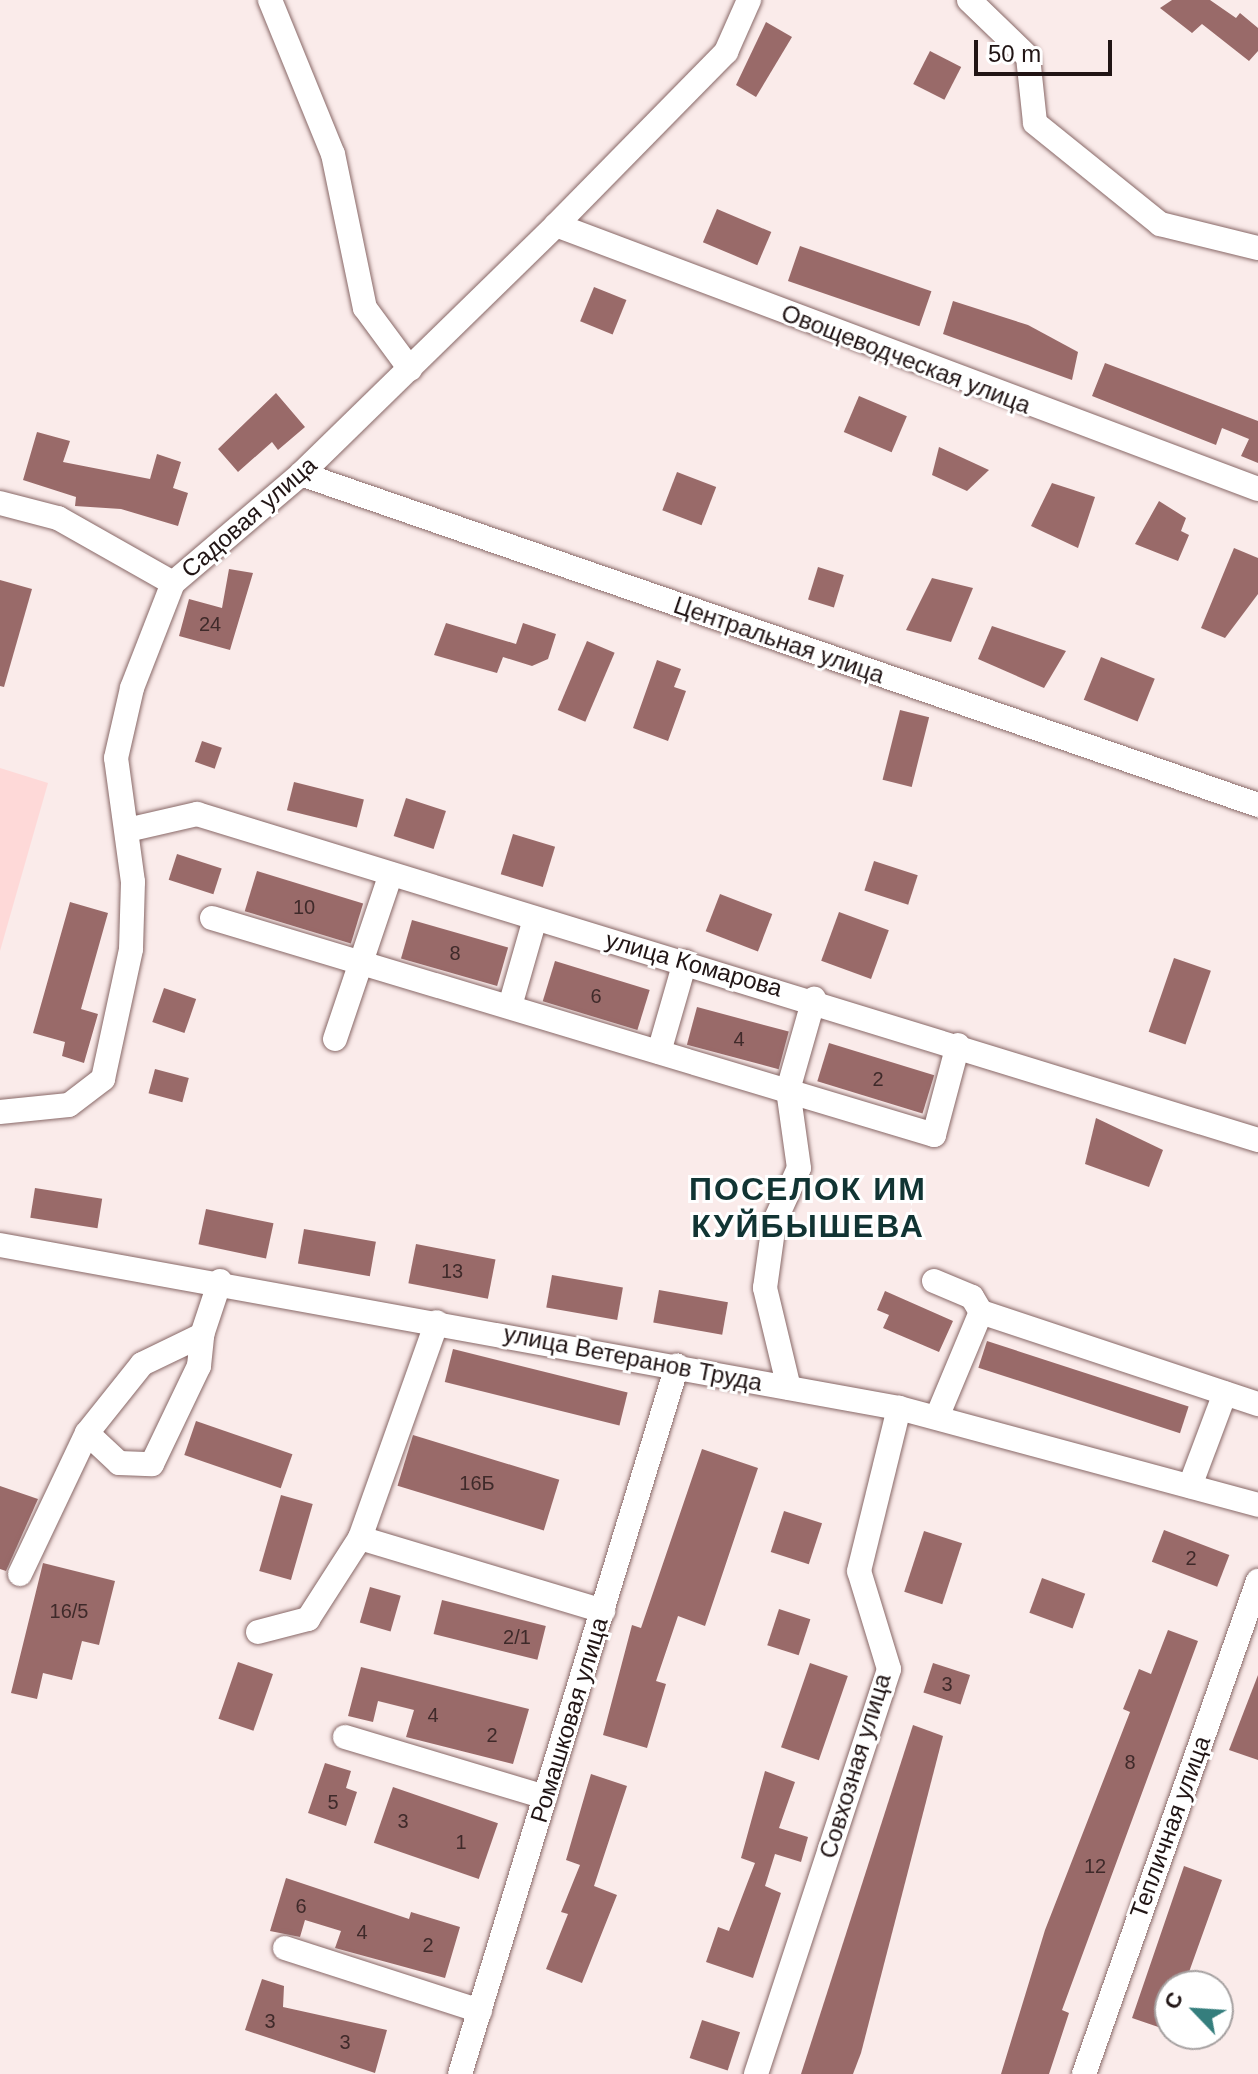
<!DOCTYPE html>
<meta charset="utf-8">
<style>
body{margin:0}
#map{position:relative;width:1258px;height:2074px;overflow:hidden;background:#faebea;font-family:Helvetica,sans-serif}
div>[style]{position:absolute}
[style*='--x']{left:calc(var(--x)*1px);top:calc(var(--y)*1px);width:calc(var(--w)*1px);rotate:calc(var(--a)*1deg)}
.built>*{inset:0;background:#fed9d8}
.building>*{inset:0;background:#996a69;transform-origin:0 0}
.roads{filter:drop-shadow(0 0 2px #886867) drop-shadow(0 0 2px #886867)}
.minor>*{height:24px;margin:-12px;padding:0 12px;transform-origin:12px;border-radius:12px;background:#fff}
span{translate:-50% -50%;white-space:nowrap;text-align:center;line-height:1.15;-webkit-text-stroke:6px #fff;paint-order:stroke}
.number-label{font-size:20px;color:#3f2a2a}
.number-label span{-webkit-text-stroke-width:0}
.street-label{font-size:24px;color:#211515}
.district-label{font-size:32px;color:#113433;font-weight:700;letter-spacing:2px}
.north{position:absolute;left:1154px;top:1970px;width:80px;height:80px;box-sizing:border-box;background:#fff;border:2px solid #a6a1a1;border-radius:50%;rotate:295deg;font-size:22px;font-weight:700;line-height:32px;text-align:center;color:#211515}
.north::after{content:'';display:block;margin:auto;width:28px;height:36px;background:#357e7d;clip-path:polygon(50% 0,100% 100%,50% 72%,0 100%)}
.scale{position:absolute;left:974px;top:40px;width:138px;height:36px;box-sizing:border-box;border:4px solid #211515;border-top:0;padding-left:10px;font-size:24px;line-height:28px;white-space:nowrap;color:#211515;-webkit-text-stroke:6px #fff;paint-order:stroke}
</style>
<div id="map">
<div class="built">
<i style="clip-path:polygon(0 768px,48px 783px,0 951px)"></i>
</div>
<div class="building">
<i style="clip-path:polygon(1172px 0,1210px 0,1236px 18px,1240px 13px,1258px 28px,1258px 51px,1249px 61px,1202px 24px,1192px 33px,1160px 8px)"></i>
<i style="clip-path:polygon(766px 22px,792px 37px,756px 97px,736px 85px)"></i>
<i style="left:930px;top:51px;width:35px;height:37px;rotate:27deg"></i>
<i style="left:717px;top:209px;width:59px;height:36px;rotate:23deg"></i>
<i style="left:800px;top:246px;width:139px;height:37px;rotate:19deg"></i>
<i style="left:594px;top:287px;width:35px;height:37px;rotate:22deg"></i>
<i style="clip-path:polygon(953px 301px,1028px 325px,1078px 352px,1072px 380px,943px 334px)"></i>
<i style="clip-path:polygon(1105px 363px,1258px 421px,1258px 463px,1241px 456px,1249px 439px,1222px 428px,1216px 445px,1092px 396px)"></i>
<i style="clip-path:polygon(276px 393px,305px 427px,278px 450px,272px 442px,238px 472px,218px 449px)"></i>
<i style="left:859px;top:396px;width:52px;height:39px;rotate:23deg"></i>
<i style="clip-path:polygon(37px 432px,70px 441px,63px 462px,150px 479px,157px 454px,181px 462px,173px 488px,188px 493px,178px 526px,121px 509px,75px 506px,76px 497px,23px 480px)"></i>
<i style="clip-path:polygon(939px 447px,989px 470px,967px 491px,932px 475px)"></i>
<i style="left:677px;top:472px;width:42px;height:41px;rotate:21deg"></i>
<i style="clip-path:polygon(1052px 483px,1095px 497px,1078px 548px,1031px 526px)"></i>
<i style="clip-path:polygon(1159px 501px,1186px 518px,1181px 531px,1189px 535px,1178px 561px,1135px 544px)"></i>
<i style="clip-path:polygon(1234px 548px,1258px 558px,1258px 594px,1225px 638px,1201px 628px)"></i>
<i style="left:818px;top:567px;width:27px;height:34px;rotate:17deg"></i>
<i style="clip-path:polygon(229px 569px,253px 573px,230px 650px,179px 636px,189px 599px,222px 608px)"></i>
<i style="clip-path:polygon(932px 578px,973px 588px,951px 642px,906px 630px)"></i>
<i style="clip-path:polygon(0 580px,32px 589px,4px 687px,0 686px)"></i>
<i style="clip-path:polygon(446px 623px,516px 644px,523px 623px,556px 634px,548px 659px,532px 666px,503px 657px,497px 673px,434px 655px)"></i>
<i style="clip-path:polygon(992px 626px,1066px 651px,1044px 688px,978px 659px)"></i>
<i style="left:587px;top:641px;width:30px;height:75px;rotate:23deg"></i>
<i style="left:1101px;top:657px;width:58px;height:46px;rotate:22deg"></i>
<i style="clip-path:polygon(657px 660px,681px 669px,674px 687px,686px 691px,668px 741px,633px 728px)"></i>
<i style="left:900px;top:710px;width:30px;height:72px;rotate:14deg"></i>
<i style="left:202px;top:741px;width:21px;height:22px;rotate:19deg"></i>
<i style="left:294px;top:782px;width:72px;height:29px;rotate:14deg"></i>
<i style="left:406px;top:798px;width:42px;height:40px;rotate:18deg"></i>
<i style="left:513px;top:834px;width:44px;height:42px;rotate:17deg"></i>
<i style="left:177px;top:854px;width:47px;height:27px;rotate:18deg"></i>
<i style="left:874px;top:861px;width:46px;height:31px;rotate:18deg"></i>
<i style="left:257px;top:871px;width:111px;height:42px;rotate:17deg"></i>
<i style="left:720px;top:894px;width:56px;height:40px;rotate:21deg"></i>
<i style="clip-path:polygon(70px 902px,108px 913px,81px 1009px,98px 1014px,84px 1063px,62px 1056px,65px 1042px,33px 1033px)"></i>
<i style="left:839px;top:912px;width:53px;height:52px;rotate:20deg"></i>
<i style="left:412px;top:920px;width:100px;height:40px;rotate:16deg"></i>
<i style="left:1174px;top:958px;width:39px;height:78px;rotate:19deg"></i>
<i style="left:555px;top:961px;width:99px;height:42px;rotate:17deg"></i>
<i style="left:164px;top:988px;width:34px;height:36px;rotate:19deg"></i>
<i style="left:697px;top:1007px;width:95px;height:39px;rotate:15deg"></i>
<i style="left:829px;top:1043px;width:110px;height:40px;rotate:17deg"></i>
<i style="left:155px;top:1069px;width:35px;height:25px;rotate:15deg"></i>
<i style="clip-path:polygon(1096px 1118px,1163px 1150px,1149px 1187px,1085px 1164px)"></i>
<i style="left:35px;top:1188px;width:68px;height:30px;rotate:9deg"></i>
<i style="left:206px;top:1209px;width:69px;height:36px;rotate:12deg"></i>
<i style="left:304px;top:1229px;width:73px;height:35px;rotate:10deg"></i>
<i style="left:416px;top:1244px;width:81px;height:40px;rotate:11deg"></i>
<i style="left:552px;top:1275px;width:72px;height:33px;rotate:10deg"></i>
<i style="left:659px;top:1290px;width:70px;height:33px;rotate:10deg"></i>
<i style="clip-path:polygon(885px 1291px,953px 1321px,939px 1352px,883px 1328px,889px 1315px,877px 1310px)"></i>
<i style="left:987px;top:1341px;width:212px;height:28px;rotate:18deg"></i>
<i style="left:453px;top:1349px;width:180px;height:34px;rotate:14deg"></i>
<i style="left:196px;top:1421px;width:102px;height:36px;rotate:19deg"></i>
<i style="left:413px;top:1435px;width:153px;height:53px;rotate:17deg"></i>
<i style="clip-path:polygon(702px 1449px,758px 1468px,705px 1626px,678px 1616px,656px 1681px,666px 1684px,647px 1748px,603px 1735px,632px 1625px,641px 1628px)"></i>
<i style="clip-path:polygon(0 1486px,38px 1499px,6px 1571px,0 1569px)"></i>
<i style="left:281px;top:1495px;width:33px;height:79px;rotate:16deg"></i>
<i style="left:784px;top:1511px;width:40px;height:43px;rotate:18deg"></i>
<i style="left:1164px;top:1530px;width:70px;height:34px;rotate:21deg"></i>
<i style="left:924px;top:1531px;width:40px;height:64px;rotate:18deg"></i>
<i style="clip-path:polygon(43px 1563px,115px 1581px,99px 1645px,82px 1641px,72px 1680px,43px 1673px,37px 1699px,11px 1693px)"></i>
<i style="left:1042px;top:1578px;width:46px;height:37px;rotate:20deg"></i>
<i style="left:370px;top:1587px;width:32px;height:37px;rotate:16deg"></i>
<i style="left:442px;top:1600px;width:107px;height:35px;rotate:14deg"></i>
<i style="left:779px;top:1609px;width:33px;height:38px;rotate:18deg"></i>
<i style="clip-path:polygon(1168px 1630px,1198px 1641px,1062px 2010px,1069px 2013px,1049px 2074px,1001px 2074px,1045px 1930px,1130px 1712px,1123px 1709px,1139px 1669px,1151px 1674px)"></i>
<i style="left:238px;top:1662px;width:37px;height:60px;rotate:19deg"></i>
<i style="left:810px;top:1663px;width:40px;height:89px;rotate:19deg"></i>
<i style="left:933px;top:1663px;width:39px;height:31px;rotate:18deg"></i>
<i style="clip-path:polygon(361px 1667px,529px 1709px,513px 1764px,406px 1737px,414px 1710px,378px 1701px,373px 1722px,348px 1716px)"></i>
<i style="clip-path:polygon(1258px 1675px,1258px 1760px,1229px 1750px)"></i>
<i style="clip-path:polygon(913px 1725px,943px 1736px,861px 2053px,853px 2074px,801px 2074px)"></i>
<i style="clip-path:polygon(325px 1763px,351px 1771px,346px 1788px,357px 1792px,346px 1826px,308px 1813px)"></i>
<i style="clip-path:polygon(765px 1771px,795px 1782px,779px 1828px,808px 1837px,801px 1862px,775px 1854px,765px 1886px,781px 1893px,753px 1978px,706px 1962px,718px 1927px,729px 1931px,755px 1863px,741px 1858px)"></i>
<i style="clip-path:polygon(591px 1774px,627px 1786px,594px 1886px,617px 1895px,582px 1983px,546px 1969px,568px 1914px,561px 1912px,580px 1865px,566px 1860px)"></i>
<i style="left:393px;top:1787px;width:111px;height:59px;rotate:19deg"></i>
<i style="clip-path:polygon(1184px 1866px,1222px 1880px,1184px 1986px,1170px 1986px,1170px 2031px,1132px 2018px)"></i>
<i style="clip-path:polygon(286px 1878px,409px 1919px,411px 1912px,460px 1927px,445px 1978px,335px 1948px,341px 1931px,305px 1920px,300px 1937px,270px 1931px)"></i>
<i style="clip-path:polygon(262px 1979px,284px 1986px,283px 2007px,387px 2030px,375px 2073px,245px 2030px)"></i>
<i style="left:702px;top:2020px;width:40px;height:40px;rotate:18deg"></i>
</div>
<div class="roads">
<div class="minor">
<i style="--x:270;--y:0;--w:166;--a:67.8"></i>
<i style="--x:333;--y:154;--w:157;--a:78.3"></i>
<i style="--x:365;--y:308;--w:76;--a:53.6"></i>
<i style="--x:969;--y:0;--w:82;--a:44"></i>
<i style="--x:1028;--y:57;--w:66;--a:83.9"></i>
<i style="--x:1035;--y:123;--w:161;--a:38.9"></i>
<i style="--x:1160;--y:224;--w:101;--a:13.8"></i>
<i style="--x:556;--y:225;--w:750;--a:20.61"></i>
<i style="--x:301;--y:474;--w:1013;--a:19.08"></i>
<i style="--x:0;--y:503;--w:60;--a:14.5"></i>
<i style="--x:58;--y:518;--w:132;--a:29.5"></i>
<i style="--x:127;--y:830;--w:72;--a:-12.9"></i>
<i style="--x:197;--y:814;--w:1110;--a:17.08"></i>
<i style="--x:212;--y:918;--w:754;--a:16.73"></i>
<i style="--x:934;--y:1135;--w:93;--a:-75.1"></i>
<i style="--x:510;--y:1006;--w:91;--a:-74"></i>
<i style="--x:335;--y:1039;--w:174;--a:-71.3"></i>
<i style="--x:659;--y:1052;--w:94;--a:-73.9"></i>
<i style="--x:0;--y:1112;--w:69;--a:-5.8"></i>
<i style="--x:69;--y:1105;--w:43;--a:-37.4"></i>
<i style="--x:103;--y:1079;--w:133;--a:-77.8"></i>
<i style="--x:131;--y:949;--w:67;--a:-88.3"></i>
<i style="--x:133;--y:882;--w:125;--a:-97.8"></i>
<i style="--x:116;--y:758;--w:72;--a:-77.1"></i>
<i style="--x:132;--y:688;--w:113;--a:-68.7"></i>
<i style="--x:173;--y:583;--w:168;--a:-40.4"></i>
<i style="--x:301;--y:474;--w:356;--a:-44.3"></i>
<i style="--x:556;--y:225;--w:243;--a:-45.5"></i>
<i style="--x:726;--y:52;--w:57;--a:-66.1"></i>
<i style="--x:0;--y:1245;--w:914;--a:10.28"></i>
<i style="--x:899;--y:1408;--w:372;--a:15.1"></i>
<i style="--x:934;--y:1281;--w:41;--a:22.8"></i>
<i style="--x:972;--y:1297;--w:17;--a:59"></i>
<i style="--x:789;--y:1388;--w:103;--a:-103.5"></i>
<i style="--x:765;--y:1288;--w:66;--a:-82.1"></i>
<i style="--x:774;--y:1223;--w:60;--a:-65.6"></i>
<i style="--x:799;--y:1168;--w:79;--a:-98"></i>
<i style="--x:788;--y:1090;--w:95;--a:-74.1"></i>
<i style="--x:937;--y:1417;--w:114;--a:-67.3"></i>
<i style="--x:981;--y:1312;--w:292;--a:18.4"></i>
<i style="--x:87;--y:1433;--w:44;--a:43.2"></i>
<i style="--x:119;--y:1463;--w:33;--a:2"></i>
<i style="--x:152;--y:1464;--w:109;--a:-64.4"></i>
<i style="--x:199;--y:1366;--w:31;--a:-84"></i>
<i style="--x:1190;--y:1486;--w:99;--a:-69.4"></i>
<i style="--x:360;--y:1538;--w:254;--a:16.7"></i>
<i style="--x:20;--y:1574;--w:156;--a:-64.6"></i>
<i style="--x:87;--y:1433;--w:88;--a:-51.4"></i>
<i style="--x:142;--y:1364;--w:67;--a:-25.8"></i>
<i style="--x:202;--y:1335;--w:57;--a:-71.6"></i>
<i style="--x:258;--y:1632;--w:52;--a:-14.6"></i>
<i style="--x:308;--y:1619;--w:96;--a:-57.3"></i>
<i style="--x:360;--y:1538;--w:229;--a:-70.4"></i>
<i style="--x:345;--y:1737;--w:209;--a:16.7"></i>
<i style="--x:285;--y:1948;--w:205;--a:17.9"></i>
<i style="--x:460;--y:2074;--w:741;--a:-72.96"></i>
<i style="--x:756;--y:2074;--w:426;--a:-71.8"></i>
<i style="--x:889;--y:1669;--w:102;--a:-107"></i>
<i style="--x:859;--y:1571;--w:168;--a:-76.2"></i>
<i style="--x:1084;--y:2074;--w:523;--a:-70.56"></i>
</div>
</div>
<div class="number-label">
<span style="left:210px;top:624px">24</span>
<span style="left:304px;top:907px">10</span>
<span style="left:455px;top:953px">8</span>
<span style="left:596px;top:996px">6</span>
<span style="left:739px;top:1039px">4</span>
<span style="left:878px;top:1079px">2</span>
<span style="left:452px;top:1271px">13</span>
<span style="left:477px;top:1483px">16Б</span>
<span style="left:1191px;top:1558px">2</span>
<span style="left:69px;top:1611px">16/5</span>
<span style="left:517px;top:1637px">2/1</span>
<span style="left:947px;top:1684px">3</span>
<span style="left:433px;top:1715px">4</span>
<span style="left:492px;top:1735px">2</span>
<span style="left:1130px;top:1762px">8</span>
<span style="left:333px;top:1802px">5</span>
<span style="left:403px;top:1821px">3</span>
<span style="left:461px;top:1842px">1</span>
<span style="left:1095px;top:1866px">12</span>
<span style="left:301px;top:1906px">6</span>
<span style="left:362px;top:1932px">4</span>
<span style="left:428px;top:1945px">2</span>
<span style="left:270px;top:2021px">3</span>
<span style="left:345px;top:2042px">3</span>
</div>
<div class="street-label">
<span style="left:906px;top:359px;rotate:21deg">Овощеводческая улица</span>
<span style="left:249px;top:517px;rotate:-41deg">Садовая улица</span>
<span style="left:779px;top:640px;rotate:19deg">Центральная улица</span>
<span style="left:694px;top:964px;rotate:16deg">улица Комарова</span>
<span style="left:633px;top:1358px;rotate:11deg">улица Ветеранов Труда</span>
<span style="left:569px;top:1720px;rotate:-73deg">Ромашковая улица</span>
<span style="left:855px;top:1766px;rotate:-73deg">Совхозная улица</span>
<span style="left:1170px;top:1827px;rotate:-70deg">Тепличная улица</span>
</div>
<div class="district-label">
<span style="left:808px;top:1208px">ПОСЕЛОК ИМ<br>КУЙБЫШЕВА</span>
</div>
<div class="north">С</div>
<div class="scale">50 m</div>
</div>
